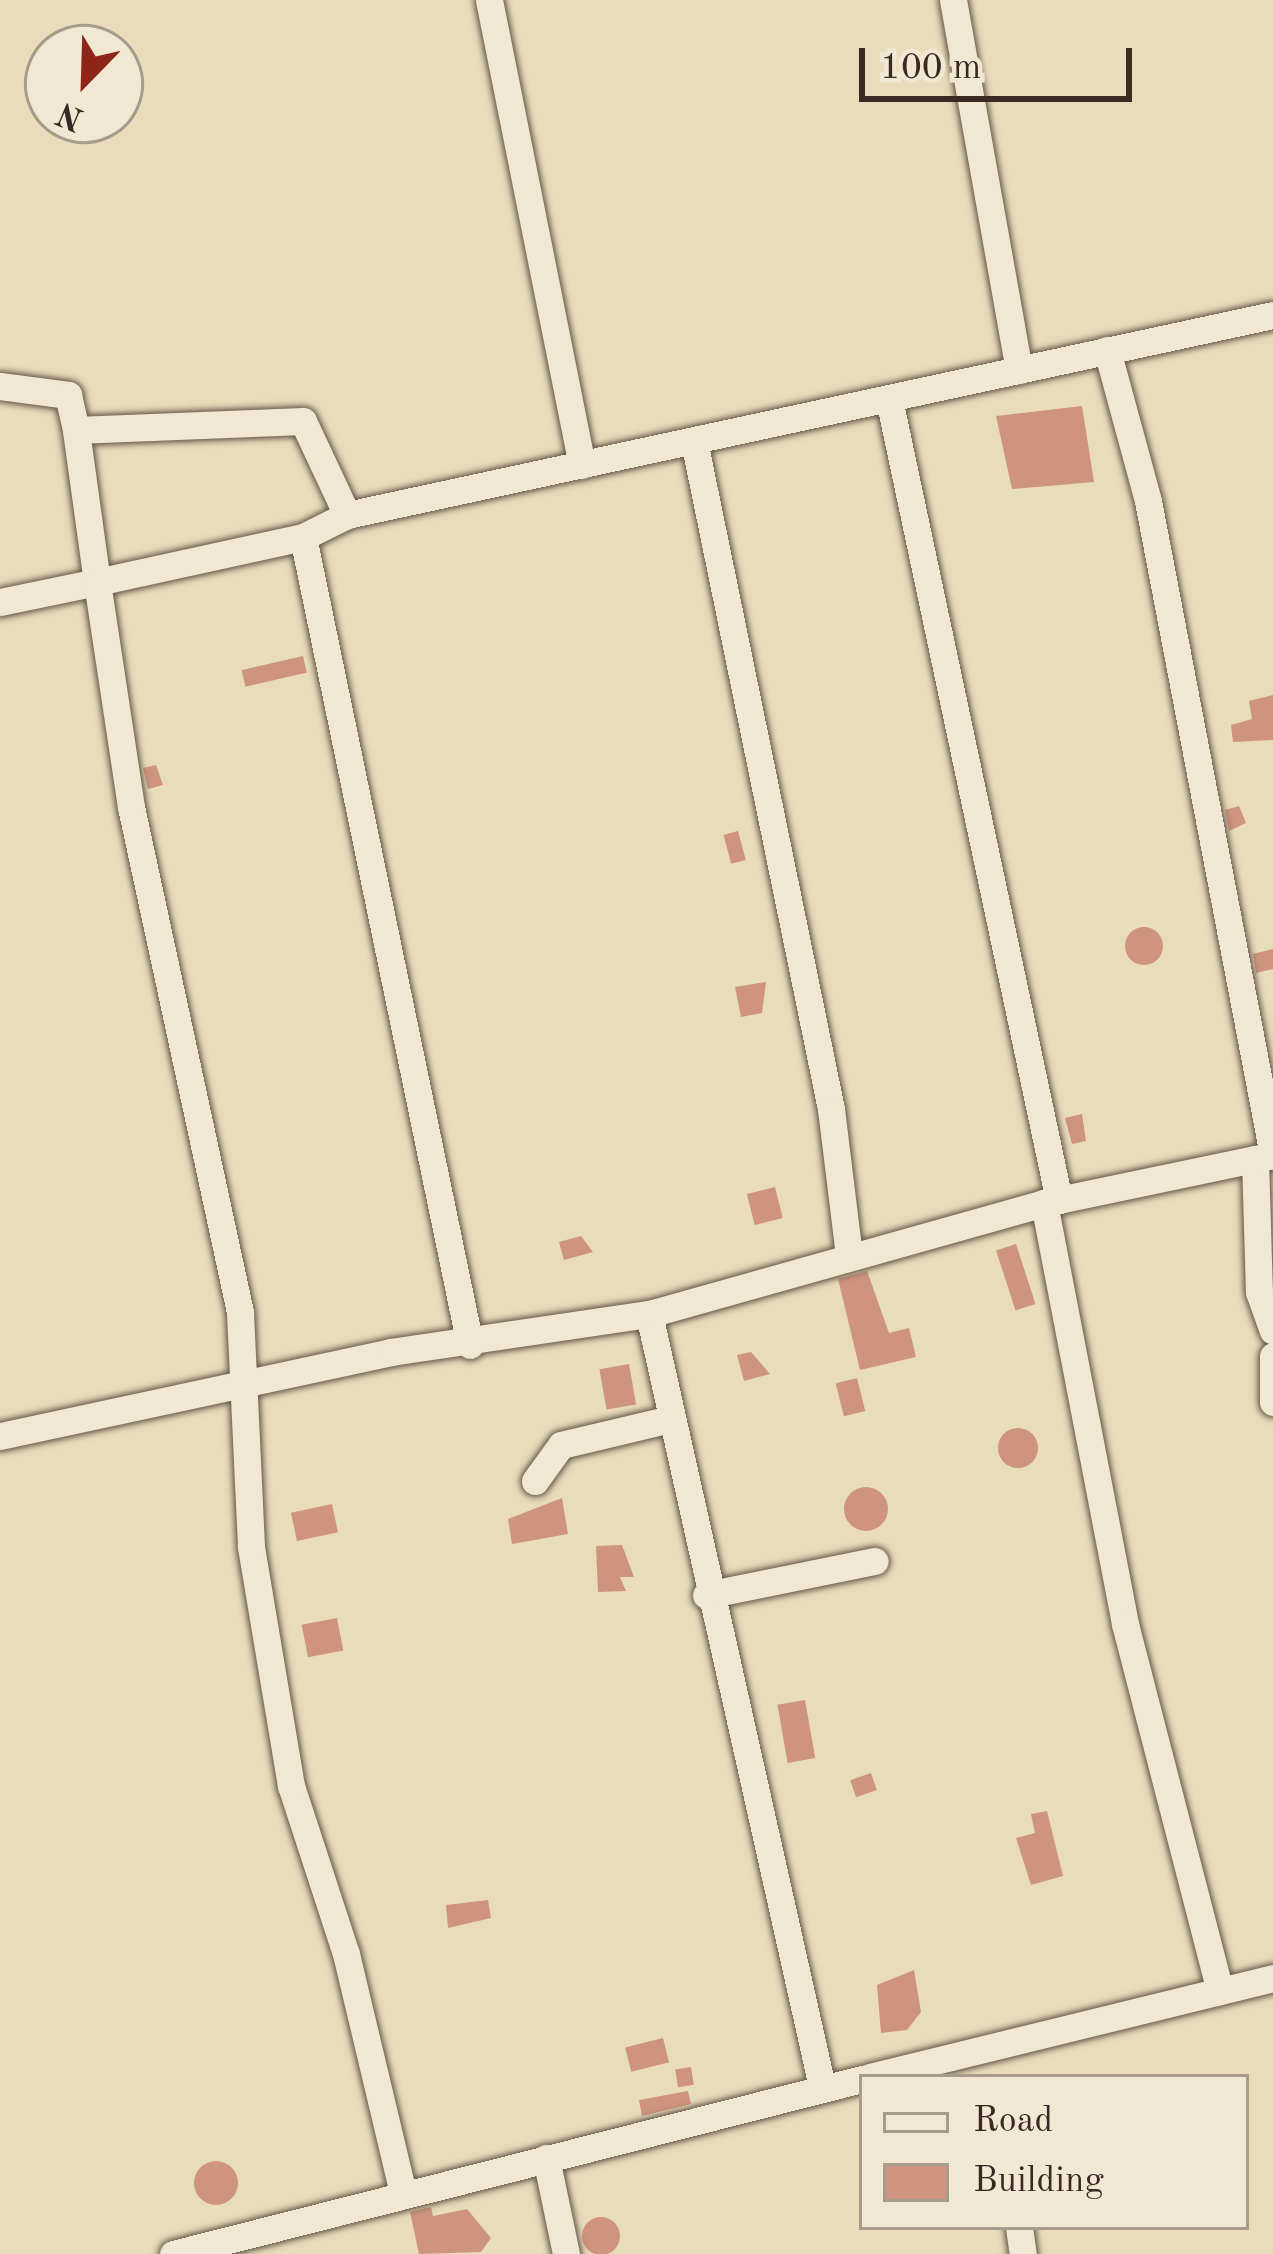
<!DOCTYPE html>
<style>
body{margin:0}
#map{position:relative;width:1273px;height:2254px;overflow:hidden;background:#e8dcba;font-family:"Old Standard TT",serif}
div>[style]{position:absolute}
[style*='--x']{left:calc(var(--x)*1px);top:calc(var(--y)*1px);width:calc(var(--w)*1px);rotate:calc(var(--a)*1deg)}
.building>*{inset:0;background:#cf947d;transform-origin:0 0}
.round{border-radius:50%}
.roads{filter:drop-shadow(0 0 3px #645649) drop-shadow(0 0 3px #645649)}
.minor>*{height:27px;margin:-13.5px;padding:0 13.5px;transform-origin:13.5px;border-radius:13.5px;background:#f0e8d2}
span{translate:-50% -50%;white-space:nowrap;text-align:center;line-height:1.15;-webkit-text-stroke:10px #f0e8d2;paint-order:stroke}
.legend{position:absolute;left:859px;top:2074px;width:390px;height:156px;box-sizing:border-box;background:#f0e8d2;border:3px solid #a69c8c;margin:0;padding:15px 21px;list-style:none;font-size:36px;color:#382923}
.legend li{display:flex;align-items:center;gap:24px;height:60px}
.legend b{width:60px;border:3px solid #a69c8c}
.north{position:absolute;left:24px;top:24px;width:120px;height:120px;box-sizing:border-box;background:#f0e8d2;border:3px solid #a69c8c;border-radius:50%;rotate:203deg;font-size:33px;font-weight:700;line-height:48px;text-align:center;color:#382923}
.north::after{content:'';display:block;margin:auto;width:42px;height:54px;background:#8f2418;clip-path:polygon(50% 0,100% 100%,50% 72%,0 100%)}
.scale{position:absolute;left:859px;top:48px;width:273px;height:54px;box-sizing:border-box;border:6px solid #382923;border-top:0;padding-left:15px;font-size:36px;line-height:42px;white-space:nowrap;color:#382923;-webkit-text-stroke:9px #f0e8d2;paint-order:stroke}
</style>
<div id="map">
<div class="building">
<i style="clip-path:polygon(1082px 406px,1094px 482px,1012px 489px,996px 416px)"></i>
<i style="left:303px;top:656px;width:17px;height:63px;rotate:77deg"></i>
<i style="clip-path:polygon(1273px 695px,1273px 740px,1233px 742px,1231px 725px,1252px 719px,1249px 701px)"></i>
<i style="clip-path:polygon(156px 765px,163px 785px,148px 789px,143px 768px)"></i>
<i style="clip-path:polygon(1239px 806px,1246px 823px,1229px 831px,1225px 810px)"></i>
<i style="left:738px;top:831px;width:30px;height:15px;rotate:75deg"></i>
<i class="round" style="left:1125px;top:927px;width:38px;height:38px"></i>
<i style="clip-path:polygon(1273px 949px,1273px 969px,1256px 973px,1253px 954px)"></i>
<i style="clip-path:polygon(766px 982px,762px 1013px,741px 1017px,735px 987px)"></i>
<i style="clip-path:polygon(1082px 1114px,1086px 1141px,1072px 1144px,1065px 1118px)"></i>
<i style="left:775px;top:1187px;width:32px;height:29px;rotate:76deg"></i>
<i style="clip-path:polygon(581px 1236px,593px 1252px,564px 1260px,559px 1242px)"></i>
<i style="left:1016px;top:1244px;width:63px;height:21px;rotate:72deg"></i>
<i style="clip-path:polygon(867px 1271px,889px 1333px,909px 1328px,916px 1357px,860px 1370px,838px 1279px)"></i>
<i style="clip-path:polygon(751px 1352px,770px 1374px,744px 1381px,737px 1355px)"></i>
<i style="left:629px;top:1364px;width:41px;height:30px;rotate:80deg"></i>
<i style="left:857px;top:1378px;width:34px;height:22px;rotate:76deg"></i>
<i class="round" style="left:998px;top:1428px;width:40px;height:40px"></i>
<i class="round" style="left:844px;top:1487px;width:44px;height:44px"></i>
<i style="clip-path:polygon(562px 1498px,568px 1534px,512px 1544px,508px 1519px)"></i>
<i style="left:332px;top:1504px;width:29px;height:42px;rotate:78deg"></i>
<i style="clip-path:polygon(622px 1545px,634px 1577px,620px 1577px,626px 1591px,598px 1592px,596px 1546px)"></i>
<i style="left:337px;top:1618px;width:33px;height:36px;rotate:79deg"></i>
<i style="left:805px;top:1700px;width:59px;height:28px;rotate:80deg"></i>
<i style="left:871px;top:1773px;width:18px;height:22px;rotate:71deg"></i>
<i style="clip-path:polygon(1047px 1811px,1063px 1876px,1031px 1885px,1016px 1838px,1035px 1833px,1031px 1814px)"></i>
<i style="clip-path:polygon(488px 1900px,491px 1918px,448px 1928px,446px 1905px)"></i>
<i style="clip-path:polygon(914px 1970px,921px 2012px,907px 2030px,881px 2033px,877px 1985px)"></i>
<i style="left:663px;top:2038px;width:25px;height:39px;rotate:76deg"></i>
<i style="left:691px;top:2067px;width:18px;height:16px;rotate:81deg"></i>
<i style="clip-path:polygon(688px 2091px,691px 2104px,642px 2116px,639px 2100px)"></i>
<i class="round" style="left:194px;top:2161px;width:44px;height:44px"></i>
<i style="clip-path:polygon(431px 2207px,433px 2216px,467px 2209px,491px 2238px,481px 2252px,419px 2254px,410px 2212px)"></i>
<i class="round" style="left:582px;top:2217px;width:38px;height:38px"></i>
</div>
<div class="roads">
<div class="minor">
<i style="--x:489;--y:0;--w:474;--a:78.7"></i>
<i style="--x:953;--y:0;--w:376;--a:79.9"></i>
<i style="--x:1107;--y:350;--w:156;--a:74.8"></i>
<i style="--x:1148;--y:501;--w:666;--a:79.18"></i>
<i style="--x:0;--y:386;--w:69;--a:7.5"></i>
<i style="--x:68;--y:395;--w:36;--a:77"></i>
<i style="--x:76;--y:430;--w:227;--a:-2.3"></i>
<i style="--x:303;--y:421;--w:104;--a:64.9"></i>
<i style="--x:889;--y:399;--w:819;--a:78.02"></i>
<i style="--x:694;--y:441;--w:682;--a:78.41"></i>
<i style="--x:831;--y:1109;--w:148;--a:83"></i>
<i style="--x:303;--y:537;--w:825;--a:78.32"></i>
<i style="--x:0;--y:602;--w:99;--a:-11.7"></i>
<i style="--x:97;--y:582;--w:153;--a:-97.9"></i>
<i style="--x:1255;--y:1159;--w:133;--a:88.3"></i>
<i style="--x:1259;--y:1292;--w:41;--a:70.3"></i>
<i style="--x:1044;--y:1203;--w:429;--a:79.1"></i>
<i style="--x:1125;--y:1624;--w:379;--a:75.5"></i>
<i style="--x:649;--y:1314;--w:792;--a:77.38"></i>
<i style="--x:1273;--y:1356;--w:46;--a:90"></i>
<i style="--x:0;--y:1436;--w:400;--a:-12.1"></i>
<i style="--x:391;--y:1352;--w:261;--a:-8.4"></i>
<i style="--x:649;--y:1314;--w:410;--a:-15.7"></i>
<i style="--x:1044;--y:1203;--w:234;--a:-11.8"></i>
<i style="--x:535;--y:1481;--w:44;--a:-54.2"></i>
<i style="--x:561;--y:1445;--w:112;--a:-13.4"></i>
<i style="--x:706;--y:1595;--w:172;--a:-11.4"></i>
<i style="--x:870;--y:2077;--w:415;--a:-13.8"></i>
<i style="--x:546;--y:2158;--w:98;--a:78.2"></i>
<i style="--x:402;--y:2189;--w:242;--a:-103.4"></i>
<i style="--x:346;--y:1954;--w:177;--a:-108.1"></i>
<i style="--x:291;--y:1786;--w:243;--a:-99.5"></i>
<i style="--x:251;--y:1546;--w:234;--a:-92.7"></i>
<i style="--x:240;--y:1312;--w:517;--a:-102.18"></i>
<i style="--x:131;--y:807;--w:228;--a:-98.6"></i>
<i style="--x:97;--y:582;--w:211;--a:-12.3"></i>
<i style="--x:303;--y:537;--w:49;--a:-26.6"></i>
<i style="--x:347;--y:515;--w:947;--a:-12.19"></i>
<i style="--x:1019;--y:2227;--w:27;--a:82"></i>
<i style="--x:173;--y:2254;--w:711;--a:-14.25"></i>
</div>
</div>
<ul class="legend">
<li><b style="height:15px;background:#f0e8d2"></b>Road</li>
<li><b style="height:33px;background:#cf947d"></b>Building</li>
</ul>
<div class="north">N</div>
<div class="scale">100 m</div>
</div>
